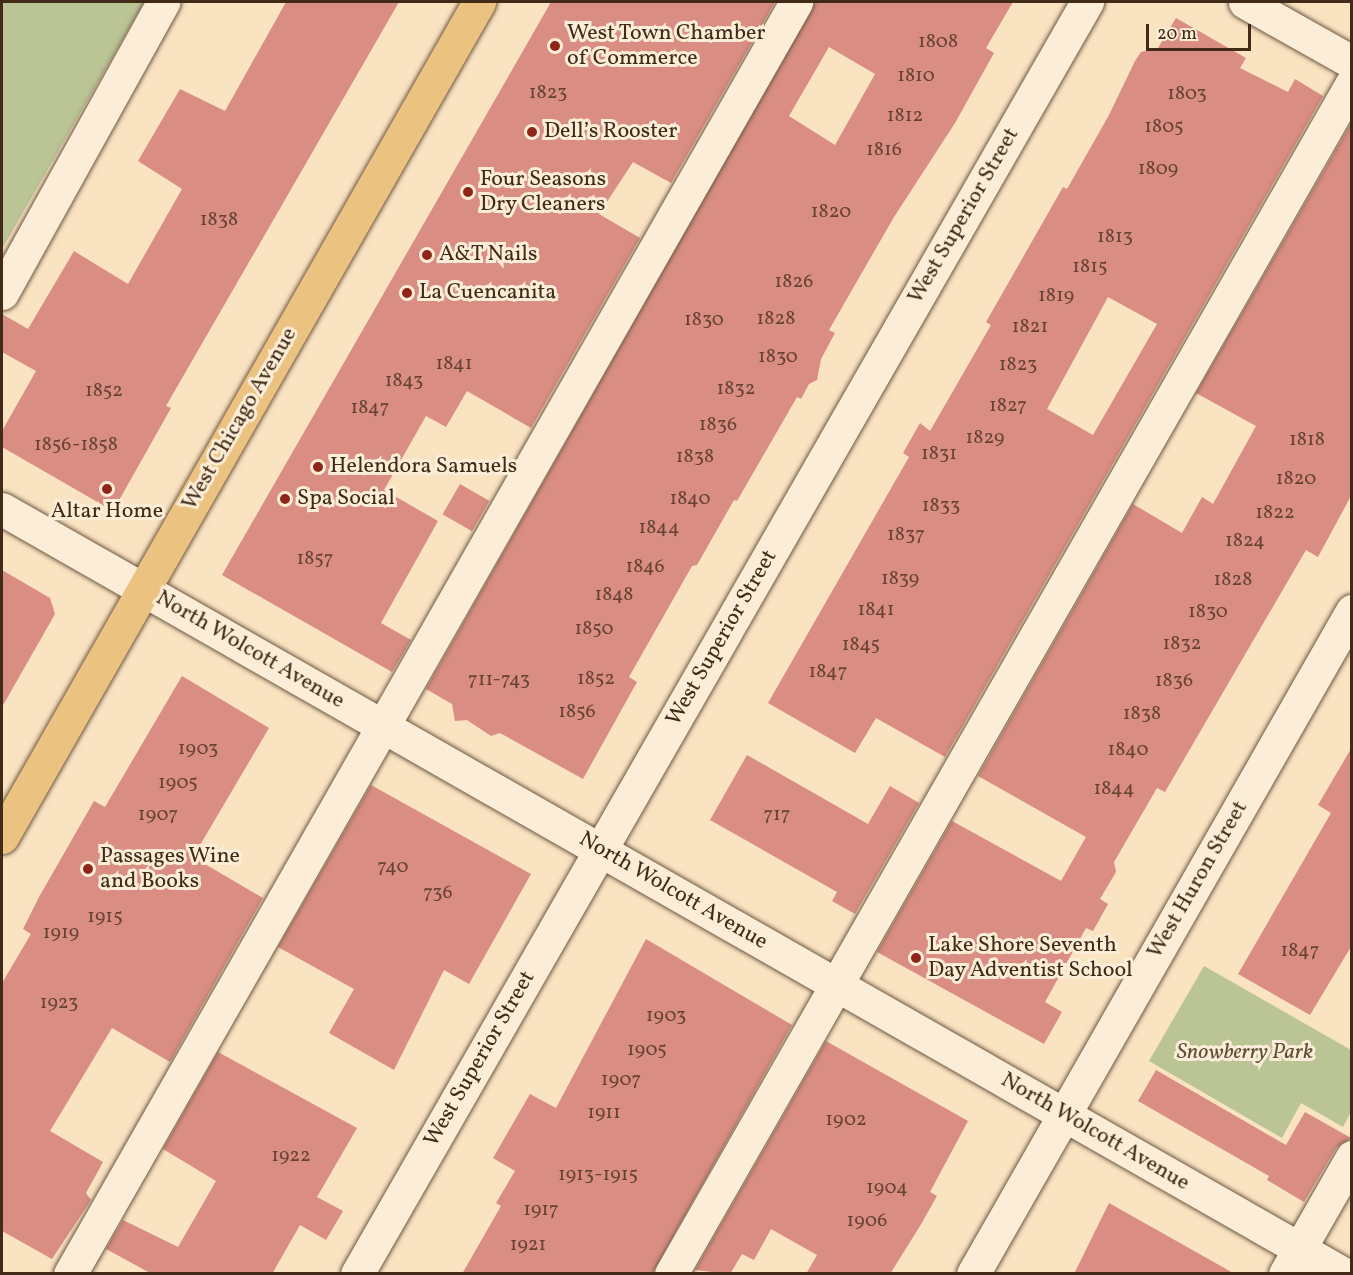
<!DOCTYPE html>
<meta charset="utf-8">
<style>
body{margin:0}
#map{position:relative;width:1353px;height:1275px;overflow:hidden;background:#f9e3c1;font-family:Vollkorn,serif}
div>[style]{position:absolute}
[style*='--x']{left:calc(var(--x)*1px);top:calc(var(--y)*1px);width:calc(var(--w)*1px);rotate:calc(var(--a)*1deg)}
.green>*{inset:0;background:#bac495}
.building>*{inset:0;background:#d98d83;transform-origin:0 0}
.roads{filter:drop-shadow(0 0 2px #6f5842) drop-shadow(0 0 2px #6f5842)}
.minor>*{height:33px;margin:-16.5px;padding:0 16.5px;transform-origin:16.5px;border-radius:16.5px;background:#fbedd7}
.major>*{height:33px;margin:-16.5px;padding:0 16.5px;transform-origin:16.5px;border-radius:16.5px;background:#ecc280}
.dots>*{width:16px;height:16px;translate:-50% -50%;box-sizing:border-box;border:3px solid #fbedd7;border-radius:50%}
span{translate:-50% -50%;white-space:nowrap;text-align:center;line-height:1.15;-webkit-text-stroke:6px #fbedd7;paint-order:stroke}
.number-label{font-size:20px;color:#674332}
.number-label span{-webkit-text-stroke-width:0}
.poi-label{font-size:22px;color:#412a17}
.left{translate:0 -50%;text-align:left}
.street-label{font-size:22px;color:#412a17}
.park-label{font-size:22px;color:#5f5036;font-style:italic}
.frame{position:absolute;inset:0;border:3px solid #412a17;pointer-events:none}
.scale{position:absolute;left:1146px;top:24px;width:105px;height:27px;box-sizing:border-box;border:3px solid #412a17;border-top:0;padding-left:8px;font-size:18px;line-height:21px;white-space:nowrap;color:#412a17;-webkit-text-stroke:4px #fbedd7;paint-order:stroke}
</style>
<div id="map">
<div class="green">
<i style="clip-path:polygon(2px 2px,144px 2px,2px 249px)"></i>
<i style="clip-path:polygon(1204px 966px,1351px 1050px,1351px 1112px,1343px 1127px,1301px 1103px,1282px 1138px,1149px 1061px)"></i>
</div>
<div class="building">
<i style="clip-path:polygon(286px 2px,399px 2px,166px 406px,171px 408px,113px 511px,2px 447px,2px 431px,36px 371px,2px 352px,2px 314px,28px 329px,74px 251px,128px 284px,182px 189px,138px 161px,180px 89px,225px 111px)"></i>
<i style="clip-path:polygon(551px 2px,775px 2px,671px 183px,633px 162px,599px 214px,640px 238px,531px 428px,467px 391px,446px 427px,426px 416px,384px 490px,438px 521px,381px 623px,411px 640px,392px 672px,222px 575px)"></i>
<i style="clip-path:polygon(evenodd,815px 2px,1013px 2px,986px 48px,994px 53px,955px 123px,894px 217px,829px 330px,835px 333px,821px 359px,817px 380px,809px 384px,801px 399px,797px 397px,737px 501px,734px 500px,697px 565px,692px 566px,629px 677px,637px 682px,583px 779px,500px 733px,491px 736px,467px 720px,455px 721px,452px 704px,426px 689px,815px 2px,829px 47px,875px 74px,835px 145px,789px 116px,829px 47px)"></i>
<i style="clip-path:polygon(evenodd,1176px 18px,1246px 58px,1240px 68px,1288px 92px,1295px 79px,1323px 96px,945px 757px,876px 718px,855px 753px,768px 703px,909px 457px,903px 453px,920px 423px,930px 431px,991px 325px,986px 322px,1063px 187px,1067px 189px,1109px 115px,1135px 61px,1141px 52px,1158px 48px,1176px 18px,1108px 297px,1157px 324px,1093px 435px,1047px 409px,1108px 297px)"></i>
<i style="clip-path:polygon(1352px 122px,1352px 494px,1318px 557px,1306px 550px,1165px 792px,1157px 788px,1114px 862px,1116px 872px,1100px 899px,1108px 904px,1093px 931px,1086px 928px,1045px 1002px,1062px 1012px,1044px 1044px,877px 952px,952px 821px,1061px 881px,1086px 837px,978px 776px,1133px 504px,1182px 533px,1202px 497px,1213px 504px,1256px 426px,1196px 393px)"></i>
<i style="left:460px;top:484px;width:34px;height:35px;rotate:30deg"></i>
<i style="clip-path:polygon(2px 570px,50px 598px,55px 614px,2px 707px)"></i>
<i style="clip-path:polygon(182px 676px,269px 728px,193px 857px,263px 898px,170px 1062px,112px 1028px,50px 1131px,103px 1162px,86px 1193px,91px 1200px,52px 1259px,2px 1231px,2px 983px,31px 934px,23px 929px,39px 897px,94px 801px,105px 807px)"></i>
<i style="clip-path:polygon(1352px 747px,1352px 945px,1310px 1015px,1238px 974px,1331px 813px,1318px 805px)"></i>
<i style="clip-path:polygon(747px 755px,868px 824px,890px 786px,919px 803px,855px 914px,832px 901px,837px 892px,710px 820px)"></i>
<i style="clip-path:polygon(371px 785px,531px 874px,469px 984px,444px 970px,394px 1070px,329px 1033px,354px 989px,278px 947px)"></i>
<i style="clip-path:polygon(646px 939px,792px 1025px,652px 1274px,462px 1274px,501px 1206px,496px 1203px,515px 1171px,493px 1158px,530px 1094px,556px 1108px)"></i>
<i style="clip-path:polygon(826px 1041px,968px 1121px,930px 1192px,937px 1196px,920px 1226px,890px 1274px,806px 1274px,817px 1255px,771px 1229px,754px 1260px,742px 1254px,730px 1274px,695px 1270px)"></i>
<i style="clip-path:polygon(218px 1052px,357px 1128px,317px 1197px,343px 1211px,326px 1240px,300px 1225px,272px 1274px,152px 1274px,106px 1249px,123px 1220px,178px 1247px,216px 1181px,163px 1149px)"></i>
<i style="clip-path:polygon(1156px 1070px,1286px 1145px,1305px 1112px,1351px 1138px,1336px 1148px,1304px 1202px,1267px 1180px,1269px 1176px,1138px 1101px)"></i>
<i style="clip-path:polygon(1109px 1203px,1235px 1274px,1074px 1274px)"></i>
</div>
<div class="roads">
<div class="minor">
<i style="--x:1245;--y:2;--w:123;--a:29.3"></i>
<i style="--x:2;--y:293;--w:333;--a:-61"></i>
<i style="--x:2;--y:509;--w:1545;--a:29.69"></i>
<i style="--x:70;--y:1274;--w:1465;--a:-60.28"></i>
<i style="--x:357;--y:1274;--w:1467;--a:-60.15"></i>
<i style="--x:671;--y:1274;--w:1372;--a:-60.24"></i>
<i style="--x:973;--y:1274;--w:764;--a:-60.25"></i>
<i style="--x:1285;--y:1274;--w:135;--a:-60.2"></i>
</div>
<div class="major">
<i style="--x:2;--y:837;--w:962;--a:-60.26"></i>
</div>
</div>
<div class="dots">
<i style="left:555px;top:46px;background:#8f2418"></i>
<i style="left:532px;top:132px;background:#8f2418"></i>
<i style="left:468px;top:192px;background:#8f2418"></i>
<i style="left:427px;top:255px;background:#8f2418"></i>
<i style="left:407px;top:293px;background:#8f2418"></i>
<i style="left:318px;top:467px;background:#8f2418"></i>
<i style="left:107px;top:489px;background:#8f2418"></i>
<i style="left:285px;top:499px;background:#8f2418"></i>
<i style="left:88px;top:869px;background:#8f2418"></i>
<i style="left:916px;top:958px;background:#8f2418"></i>
</div>
<div class="number-label">
<span style="left:938px;top:42px">1808</span>
<span style="left:916px;top:76px">1810</span>
<span style="left:548px;top:93px">1823</span>
<span style="left:1187px;top:94px">1803</span>
<span style="left:905px;top:116px">1812</span>
<span style="left:1164px;top:127px">1805</span>
<span style="left:884px;top:150px">1816</span>
<span style="left:1158px;top:169px">1809</span>
<span style="left:831px;top:212px">1820</span>
<span style="left:219px;top:220px">1838</span>
<span style="left:1115px;top:237px">1813</span>
<span style="left:1090px;top:267px">1815</span>
<span style="left:794px;top:282px">1826</span>
<span style="left:1056px;top:296px">1819</span>
<span style="left:776px;top:319px">1828</span>
<span style="left:704px;top:320px">1830</span>
<span style="left:1030px;top:327px">1821</span>
<span style="left:778px;top:357px">1830</span>
<span style="left:454px;top:364px">1841</span>
<span style="left:1018px;top:365px">1823</span>
<span style="left:404px;top:381px">1843</span>
<span style="left:736px;top:389px">1832</span>
<span style="left:104px;top:391px">1852</span>
<span style="left:1008px;top:406px">1827</span>
<span style="left:370px;top:408px">1847</span>
<span style="left:718px;top:425px">1836</span>
<span style="left:985px;top:438px">1829</span>
<span style="left:1307px;top:440px">1818</span>
<span style="left:76px;top:445px">1856-1858</span>
<span style="left:939px;top:454px">1831</span>
<span style="left:695px;top:457px">1838</span>
<span style="left:1296px;top:479px">1820</span>
<span style="left:690px;top:499px">1840</span>
<span style="left:941px;top:506px">1833</span>
<span style="left:1275px;top:513px">1822</span>
<span style="left:659px;top:528px">1844</span>
<span style="left:906px;top:535px">1837</span>
<span style="left:1245px;top:541px">1824</span>
<span style="left:315px;top:559px">1857</span>
<span style="left:645px;top:567px">1846</span>
<span style="left:900px;top:579px">1839</span>
<span style="left:1233px;top:580px">1828</span>
<span style="left:614px;top:595px">1848</span>
<span style="left:876px;top:610px">1841</span>
<span style="left:1208px;top:612px">1830</span>
<span style="left:594px;top:629px">1850</span>
<span style="left:1182px;top:644px">1832</span>
<span style="left:861px;top:645px">1845</span>
<span style="left:828px;top:672px">1847</span>
<span style="left:596px;top:679px">1852</span>
<span style="left:499px;top:680px">711-743</span>
<span style="left:1174px;top:681px">1836</span>
<span style="left:577px;top:712px">1856</span>
<span style="left:1142px;top:714px">1838</span>
<span style="left:198px;top:749px">1903</span>
<span style="left:1128px;top:750px">1840</span>
<span style="left:178px;top:783px">1905</span>
<span style="left:1114px;top:789px">1844</span>
<span style="left:158px;top:815px">1907</span>
<span style="left:777px;top:815px">717</span>
<span style="left:393px;top:867px">740</span>
<span style="left:438px;top:893px">736</span>
<span style="left:105px;top:917px">1915</span>
<span style="left:61px;top:933px">1919</span>
<span style="left:1300px;top:951px">1847</span>
<span style="left:59px;top:1003px">1923</span>
<span style="left:666px;top:1016px">1903</span>
<span style="left:647px;top:1050px">1905</span>
<span style="left:621px;top:1080px">1907</span>
<span style="left:604px;top:1113px">1911</span>
<span style="left:846px;top:1120px">1902</span>
<span style="left:291px;top:1156px">1922</span>
<span style="left:598px;top:1175px">1913-1915</span>
<span style="left:887px;top:1188px">1904</span>
<span style="left:541px;top:1210px">1917</span>
<span style="left:867px;top:1221px">1906</span>
<span style="left:528px;top:1245px">1921</span>
</div>
<div class="poi-label">
<span class="left" style="left:567px;top:46px">West Town Chamber<br>of Commerce</span>
<span class="left" style="left:544px;top:132px">Dell’s Rooster</span>
<span class="left" style="left:480px;top:192px">Four Seasons<br>Dry Cleaners</span>
<span class="left" style="left:439px;top:255px">A&amp;T Nails</span>
<span class="left" style="left:419px;top:293px">La Cuencanita</span>
<span class="left" style="left:330px;top:467px">Helendora Samuels</span>
<span class="left" style="left:297px;top:499px">Spa Social</span>
<span style="left:107px;top:512px">Altar Home</span>
<span class="left" style="left:100px;top:869px">Passages Wine<br>and Books</span>
<span class="left" style="left:928px;top:958px">Lake Shore Seventh<br>Day Adventist School</span>
</div>
<div class="street-label">
<span style="left:964px;top:216px;rotate:-60deg">West Superior Street</span>
<span style="left:240px;top:419px;rotate:-60deg">West Chicago Avenue</span>
<span style="left:722px;top:638px;rotate:-60deg">West Superior Street</span>
<span style="left:250px;top:650px;rotate:30deg">North Wolcott Avenue</span>
<span style="left:1198px;top:880px;rotate:-60deg">West Huron Street</span>
<span style="left:673px;top:891px;rotate:30deg">North Wolcott Avenue</span>
<span style="left:480px;top:1059px;rotate:-60deg">West Superior Street</span>
<span style="left:1095px;top:1132px;rotate:30deg">North Wolcott Avenue</span>
</div>
<div class="park-label">
<span style="left:1245px;top:1053px">Snowberry Park</span>
</div>
<div class="frame"></div>
<div class="scale">20 m</div>
</div>
